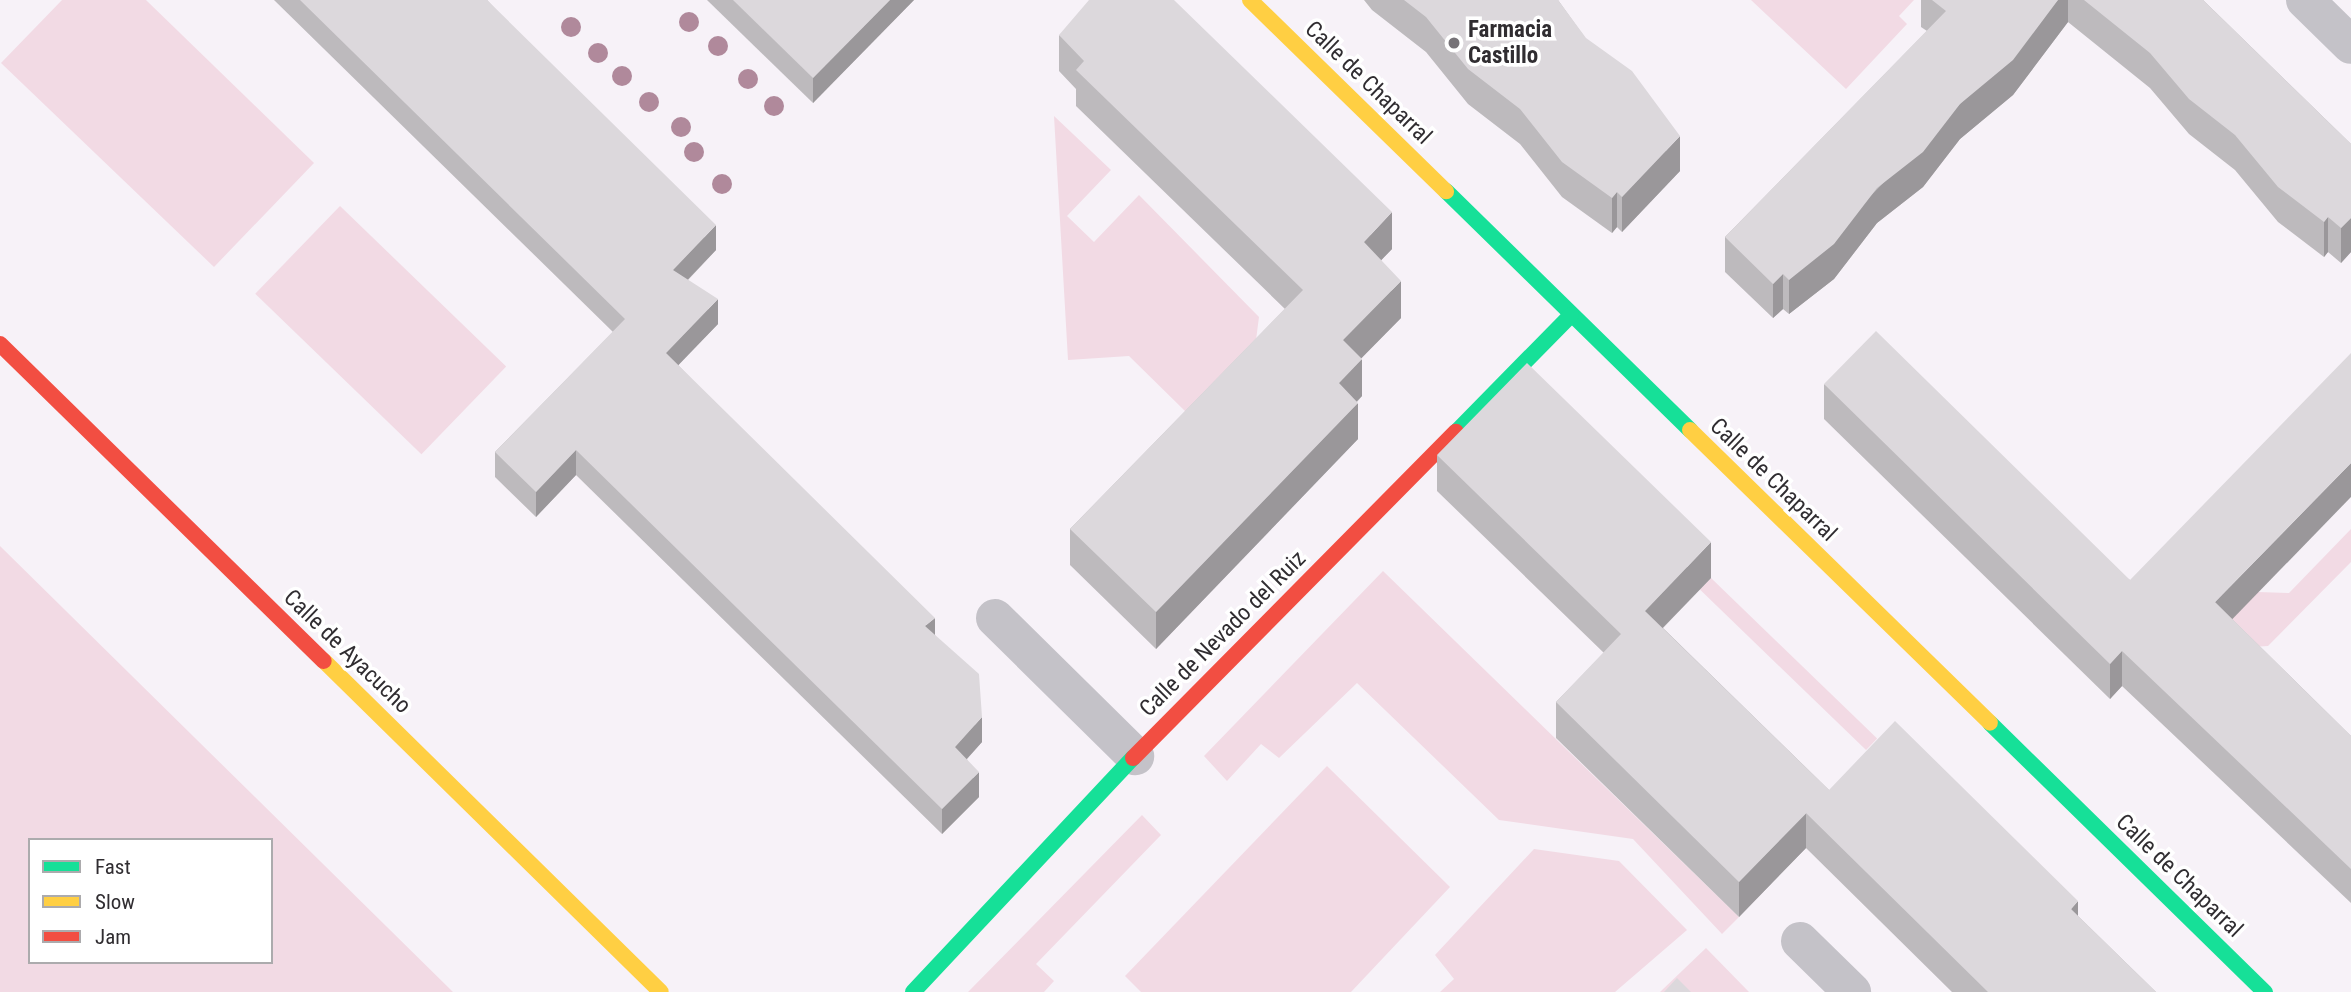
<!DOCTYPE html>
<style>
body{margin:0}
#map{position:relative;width:2351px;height:992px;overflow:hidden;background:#f7f2f8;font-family:"Roboto Condensed",sans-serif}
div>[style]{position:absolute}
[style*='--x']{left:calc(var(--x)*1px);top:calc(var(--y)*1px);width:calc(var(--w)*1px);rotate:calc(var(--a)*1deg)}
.green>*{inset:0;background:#f2dae4;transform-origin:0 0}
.street>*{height:38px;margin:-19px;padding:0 19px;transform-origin:19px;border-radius:19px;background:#c4c2c8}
.fast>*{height:16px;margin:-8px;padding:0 8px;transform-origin:8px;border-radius:8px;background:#16e098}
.slow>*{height:16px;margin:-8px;padding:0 8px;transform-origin:8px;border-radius:8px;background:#ffcf43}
.jam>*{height:16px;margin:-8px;padding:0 8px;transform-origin:8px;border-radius:8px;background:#f24e42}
.trees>*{width:20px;height:20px;margin:-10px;border-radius:50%;background:#b0899b}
.wall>*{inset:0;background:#bdbabd}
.shaded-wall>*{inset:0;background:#9a979a}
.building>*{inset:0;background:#dcd8dc}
.dots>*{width:19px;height:19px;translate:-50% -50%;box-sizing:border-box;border:4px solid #fff;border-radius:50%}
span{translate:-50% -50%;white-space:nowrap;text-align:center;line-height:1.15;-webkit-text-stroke:7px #fff;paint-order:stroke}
.poi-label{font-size:23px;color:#302d31;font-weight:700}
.left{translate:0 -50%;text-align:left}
.street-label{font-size:23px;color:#302d31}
.legend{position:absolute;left:28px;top:838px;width:245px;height:126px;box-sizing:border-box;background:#fff;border:2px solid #acabad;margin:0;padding:9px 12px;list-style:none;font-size:21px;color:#302d31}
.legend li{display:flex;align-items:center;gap:14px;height:35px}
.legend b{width:35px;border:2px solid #acabad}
</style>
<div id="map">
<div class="green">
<i style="clip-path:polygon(62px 0,146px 0,314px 163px,214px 267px,1px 63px)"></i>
<i style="clip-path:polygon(1751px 0,1914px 0,1899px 16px,1907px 24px,1846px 89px)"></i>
<i style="clip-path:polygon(1054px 116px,1111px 170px,1067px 216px,1094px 242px,1139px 195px,1259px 317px,1256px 340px,1186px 412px,1129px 356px,1068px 360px)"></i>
<i style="left:340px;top:206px;width:231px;height:122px;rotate:44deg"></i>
<i style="clip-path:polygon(2351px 529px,2351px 562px,2268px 646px,2202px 650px,2258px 592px,2289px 593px)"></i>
<i style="clip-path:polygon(evenodd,0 546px,453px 992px,0 992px,0 546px,30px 840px,271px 840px,271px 962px,30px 962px,30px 840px)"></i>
<i style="clip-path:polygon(1383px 571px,1739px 917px,1722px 934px,1633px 839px,1499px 820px,1357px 683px,1279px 758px,1261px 744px,1227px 781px,1204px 756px)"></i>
<i style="left:1711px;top:578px;width:231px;height:16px;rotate:44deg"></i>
<i style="clip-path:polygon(1327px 766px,1450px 887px,1351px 992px,1141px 992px,1125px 976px)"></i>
<i style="clip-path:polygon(1142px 815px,1161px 835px,1036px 964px,1054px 981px,1044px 992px,968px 992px)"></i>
<i style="clip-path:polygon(1534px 849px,1619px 861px,1687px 930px,1615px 992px,1440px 992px,1454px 979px,1435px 955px)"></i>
<i style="clip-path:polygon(1706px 948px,1749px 992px,1660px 992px)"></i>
</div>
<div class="street">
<i style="--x:2305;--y:0;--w:64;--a:44.4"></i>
<i style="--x:995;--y:618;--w:197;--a:44.6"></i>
<i style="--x:1800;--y:941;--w:73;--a:44.4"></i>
</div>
<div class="fast">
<i style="--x:1446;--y:191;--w:342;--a:44.4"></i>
<i style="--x:1456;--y:432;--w:164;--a:-45.5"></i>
<i style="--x:1990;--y:723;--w:385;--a:44.4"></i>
<i style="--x:913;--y:992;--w:321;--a:-46.8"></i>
</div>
<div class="slow">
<i style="--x:1250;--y:0;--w:274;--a:44.3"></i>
<i style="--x:1690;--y:430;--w:419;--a:44.3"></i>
<i style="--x:324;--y:661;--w:472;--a:44.5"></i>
</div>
<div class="jam">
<i style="--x:0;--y:344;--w:453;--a:44.4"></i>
<i style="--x:1133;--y:758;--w:459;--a:-45.3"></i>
</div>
<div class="trees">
<i style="left:689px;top:22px"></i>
<i style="left:571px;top:27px"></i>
<i style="left:718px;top:46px"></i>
<i style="left:598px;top:53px"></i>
<i style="left:622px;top:76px"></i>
<i style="left:748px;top:79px"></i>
<i style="left:649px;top:102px"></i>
<i style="left:774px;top:106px"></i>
<i style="left:681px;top:127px"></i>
<i style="left:694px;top:152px"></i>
<i style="left:722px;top:184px"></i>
</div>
<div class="wall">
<i style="clip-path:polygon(274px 0,487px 0,716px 250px,688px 280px,718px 324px,678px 365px,935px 635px,982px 742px,967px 759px,979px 797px,942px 834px,576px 475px,536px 517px,495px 477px,495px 452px,613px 332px)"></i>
<i style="clip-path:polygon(707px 0,914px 0,813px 103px)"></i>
<i style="clip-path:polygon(1364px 0,1558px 0,1680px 171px,1622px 232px,1617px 227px,1612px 233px,1562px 197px,1520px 144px,1468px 104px,1426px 52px,1372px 10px)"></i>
<i style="clip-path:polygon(1921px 0,2203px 0,2351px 144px,2351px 252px,2341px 263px,2328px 252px,2324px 257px,2278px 222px,2235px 170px,2189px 134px,2150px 88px,2068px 22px,2013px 95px,1960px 139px,1923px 187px,1877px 223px,1834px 279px,1789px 314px,1783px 309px,1773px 318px,1725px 272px,1725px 237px,1927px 31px,1921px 27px)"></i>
<i style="clip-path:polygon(1059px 35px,1392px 249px,1381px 260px,1401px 318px,1361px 358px,1362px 396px,1357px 402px,1358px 439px,1156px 649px,1070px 565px,1070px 529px,1285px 309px,1076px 106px,1076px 89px,1059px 71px)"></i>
<i style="clip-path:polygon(1824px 384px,2130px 580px,2232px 619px,2351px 736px,2351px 903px,2122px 686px,2110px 699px,1824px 419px)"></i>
<i style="clip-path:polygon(1437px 455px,1711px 578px,1663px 628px,1829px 790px,2078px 916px,2156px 992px,1952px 992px,1806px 848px,1739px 917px,1556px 738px,1556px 702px,1604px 653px,1437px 491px)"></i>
</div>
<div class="shaded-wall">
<i style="clip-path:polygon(890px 0,914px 0,813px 103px,813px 78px)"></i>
<i style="clip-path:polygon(2058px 0,2068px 0,2068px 22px,2013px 95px,1960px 139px,1923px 187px,1877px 223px,1834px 279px,1789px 314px,1789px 280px,1960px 104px)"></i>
<i style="clip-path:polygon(1680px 136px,1680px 171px,1622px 232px,1622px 197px)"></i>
<i style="clip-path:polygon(1617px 192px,1617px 227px,1612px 233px,1612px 198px)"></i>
<i style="clip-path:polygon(1392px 212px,1392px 249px,1364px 278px,1364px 242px)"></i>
<i style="clip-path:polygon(2328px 217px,2328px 252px,2324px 257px,2324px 222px)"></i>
<i style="clip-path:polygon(2351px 218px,2351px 252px,2341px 263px,2341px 228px)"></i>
<i style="clip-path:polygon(716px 225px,716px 250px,673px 295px,673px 270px)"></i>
<i style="clip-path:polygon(1783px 274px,1783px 309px,1773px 318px,1773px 284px)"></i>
<i style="clip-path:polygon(1401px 281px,1401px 318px,1343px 377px,1343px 340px)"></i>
<i style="clip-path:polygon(718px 299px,718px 324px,666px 378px,666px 353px)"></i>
<i style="clip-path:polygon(1362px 359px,1362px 396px,1339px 419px,1339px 383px)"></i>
<i style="clip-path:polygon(1358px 403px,1358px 439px,1156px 649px,1156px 612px)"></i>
<i style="clip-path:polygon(576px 450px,576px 475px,536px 517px,536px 492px)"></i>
<i style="clip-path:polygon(2351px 463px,2351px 497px,2215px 637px,2215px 602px)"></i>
<i style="clip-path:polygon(1711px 542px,1711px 578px,1645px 646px,1645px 611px)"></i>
<i style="clip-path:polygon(935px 618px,935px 643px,925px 626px)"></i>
<i style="clip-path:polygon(2122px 651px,2122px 686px,2110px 699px,2110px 664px)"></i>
<i style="clip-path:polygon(982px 717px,982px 742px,955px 772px,955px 747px)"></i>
<i style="clip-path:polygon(979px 772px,979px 797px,942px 834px,942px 809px)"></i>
<i style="clip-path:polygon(1827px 792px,1806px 813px,1806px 848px,1739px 917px,1739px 882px)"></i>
<i style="clip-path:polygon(2078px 901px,2078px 936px,2071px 909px)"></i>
</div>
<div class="building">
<i style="clip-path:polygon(300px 0,487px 0,716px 225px,673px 270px,718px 299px,666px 353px,935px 618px,925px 626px,979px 674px,982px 717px,955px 747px,979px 772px,942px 809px,576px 450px,536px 492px,495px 452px,625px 319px)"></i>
<i style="clip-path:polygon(733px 0,890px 0,813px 78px)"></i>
<i style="clip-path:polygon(1089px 0,1174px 0,1392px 212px,1364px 242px,1401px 281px,1343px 340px,1362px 359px,1339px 383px,1358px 403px,1156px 612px,1070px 529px,1303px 290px,1076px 70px,1084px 61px,1059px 35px)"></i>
<i style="clip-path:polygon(1404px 0,1558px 0,1586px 38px,1632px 71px,1680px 136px,1622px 197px,1617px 192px,1612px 198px,1562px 162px,1520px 109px,1468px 69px,1426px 17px)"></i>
<i style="clip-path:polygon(1932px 0,2058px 0,2013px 60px,1960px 104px,1923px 152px,1877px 188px,1834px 244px,1789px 280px,1783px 274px,1773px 284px,1725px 237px,1946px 11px)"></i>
<i style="clip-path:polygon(2084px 0,2203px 0,2351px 144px,2351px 218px,2341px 228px,2328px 217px,2324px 222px,2278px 187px,2235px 135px,2189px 99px,2150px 53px)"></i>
<i style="clip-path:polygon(1876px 331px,2130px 580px,2351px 353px,2351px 463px,2215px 602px,2351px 736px,2351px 869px,2122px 651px,2110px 664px,1824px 384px)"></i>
<i style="clip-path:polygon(1527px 363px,1711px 542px,1645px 611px,1829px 790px,1895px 721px,2078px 901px,2071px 909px,2156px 992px,1988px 992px,1806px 813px,1827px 792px,1739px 882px,1556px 702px,1621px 634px,1437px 455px)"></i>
<i style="clip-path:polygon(1677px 978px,1691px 992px,1664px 992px)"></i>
</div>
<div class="dots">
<i style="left:1454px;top:43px;background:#767277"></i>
</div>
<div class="poi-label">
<span class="left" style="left:1468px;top:43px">Farmacia<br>Castillo</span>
</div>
<div class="street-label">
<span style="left:1368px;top:83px;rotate:44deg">Calle de Chaparral</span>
<span style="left:1773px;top:480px;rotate:44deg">Calle de Chaparral</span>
<span style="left:1223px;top:634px;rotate:-45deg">Calle de Nevado del Ruiz</span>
<span style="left:347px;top:652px;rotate:44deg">Calle de Ayacucho</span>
<span style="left:2179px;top:876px;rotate:44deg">Calle de Chaparral</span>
</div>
<ul class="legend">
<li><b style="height:9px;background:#16e098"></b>Fast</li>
<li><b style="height:9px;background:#ffcf43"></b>Slow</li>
<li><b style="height:9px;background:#f24e42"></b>Jam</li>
</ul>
</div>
